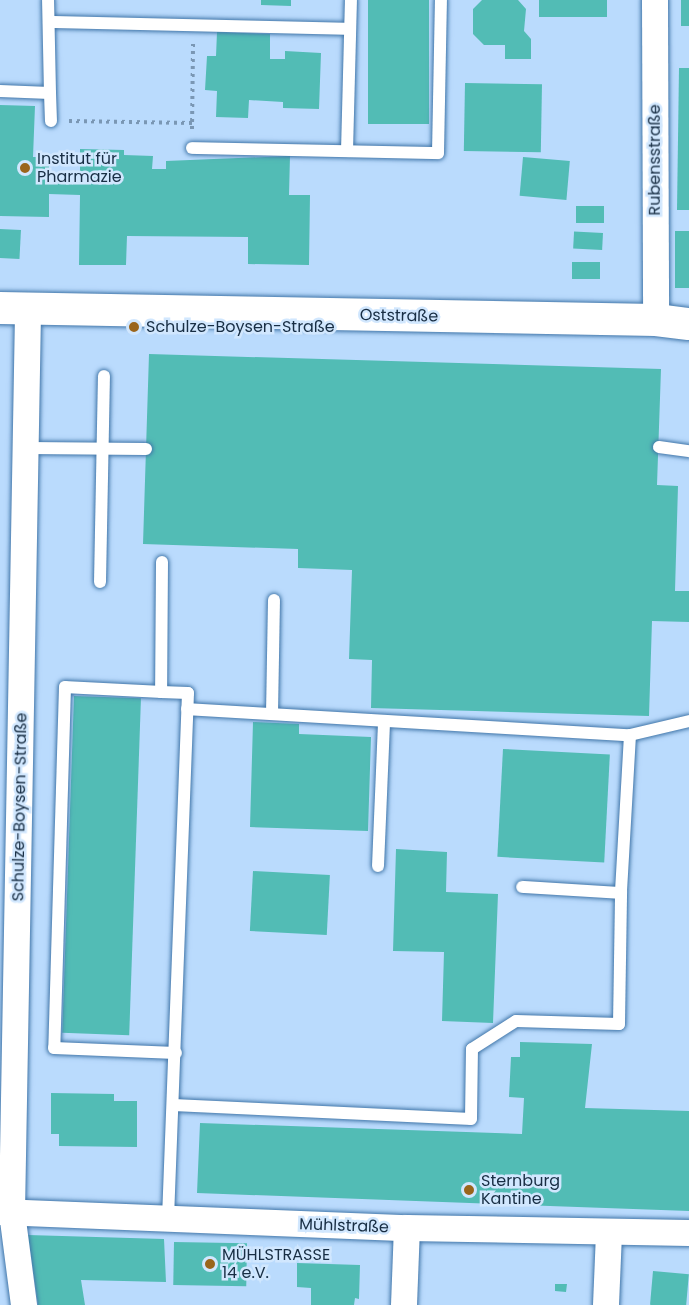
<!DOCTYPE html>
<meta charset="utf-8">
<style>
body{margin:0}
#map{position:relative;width:689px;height:1305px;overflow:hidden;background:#badbfd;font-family:Poppins,sans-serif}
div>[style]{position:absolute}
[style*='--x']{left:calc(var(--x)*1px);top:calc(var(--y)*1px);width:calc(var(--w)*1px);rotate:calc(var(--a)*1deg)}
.building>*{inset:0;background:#52bcb5;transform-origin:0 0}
.path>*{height:4px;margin-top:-2px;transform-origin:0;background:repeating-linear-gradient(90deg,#7a97b4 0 3px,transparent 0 7.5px)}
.roads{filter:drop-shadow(0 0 2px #4176a9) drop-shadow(0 0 2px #4176a9)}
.service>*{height:12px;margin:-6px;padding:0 6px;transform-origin:6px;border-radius:6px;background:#fff}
.minor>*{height:26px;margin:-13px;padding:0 13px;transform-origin:13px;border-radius:13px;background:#fff}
.tertiary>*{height:32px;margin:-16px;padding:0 16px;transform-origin:16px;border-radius:16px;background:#fff}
.dots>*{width:16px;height:16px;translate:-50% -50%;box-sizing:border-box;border:3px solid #d1e7fe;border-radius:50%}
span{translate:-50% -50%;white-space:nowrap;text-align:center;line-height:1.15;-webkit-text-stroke:5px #d1e7fe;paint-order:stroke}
.poi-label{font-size:16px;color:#182e44}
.left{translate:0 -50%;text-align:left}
.street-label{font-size:16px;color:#182e44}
</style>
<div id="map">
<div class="building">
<i style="clip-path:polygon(261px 0,291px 0,291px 6px,261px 5px)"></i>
<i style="left:368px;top:0;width:61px;height:124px"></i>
<i style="clip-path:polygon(482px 0,518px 0,526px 9px,524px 31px,531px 39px,531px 59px,505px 59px,505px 45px,484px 45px,473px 34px,473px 9px)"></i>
<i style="left:539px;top:0;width:68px;height:17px"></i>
<i style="left:681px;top:0;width:8px;height:26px"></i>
<i style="clip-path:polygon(217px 32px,270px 34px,270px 59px,285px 59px,285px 51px,321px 53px,319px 109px,283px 108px,283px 102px,249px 100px,248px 118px,216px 117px,217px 91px,205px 90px,207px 56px,216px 56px)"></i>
<i style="clip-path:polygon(679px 68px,689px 68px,689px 210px,677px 210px)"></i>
<i style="left:465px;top:83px;width:77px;height:68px;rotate:1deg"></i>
<i style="clip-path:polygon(0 105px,35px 106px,33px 157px,49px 157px,49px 180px,80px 181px,80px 149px,124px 150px,124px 155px,153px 156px,152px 169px,166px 169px,166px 161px,290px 156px,289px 195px,310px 195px,309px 265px,248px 264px,248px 237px,127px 236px,126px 265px,79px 265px,80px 195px,49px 194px,49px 217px,0 216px)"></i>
<i style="left:523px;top:157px;width:47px;height:39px;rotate:5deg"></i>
<i style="left:576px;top:206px;width:28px;height:17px"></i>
<i style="left:0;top:229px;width:21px;height:29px;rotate:3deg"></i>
<i style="left:675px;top:231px;width:14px;height:57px"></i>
<i style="left:603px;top:233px;width:17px;height:29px;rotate:93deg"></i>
<i style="left:572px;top:262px;width:28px;height:17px"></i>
<i style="clip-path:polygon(149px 354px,661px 369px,657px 485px,678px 486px,675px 591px,689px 591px,689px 622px,652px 621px,649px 716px,371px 708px,372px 660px,349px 659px,352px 570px,298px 568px,298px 549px,143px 544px)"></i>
<i style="left:74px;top:696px;width:67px;height:337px;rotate:2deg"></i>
<i style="clip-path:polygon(253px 722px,299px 724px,299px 734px,371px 737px,368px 831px,250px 827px)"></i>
<i style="left:503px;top:749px;width:107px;height:108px;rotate:3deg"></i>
<i style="clip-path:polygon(396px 849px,447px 852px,446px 892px,498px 894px,493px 1023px,442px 1021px,444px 952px,393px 951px)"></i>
<i style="left:253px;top:871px;width:77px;height:60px;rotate:3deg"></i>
<i style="clip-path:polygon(520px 1042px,592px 1044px,585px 1108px,689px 1111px,689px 1211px,197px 1193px,200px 1123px,522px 1134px,524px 1098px,509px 1097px,511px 1057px,520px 1057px)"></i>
<i style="clip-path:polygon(51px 1093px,114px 1094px,114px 1101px,137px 1101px,137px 1147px,59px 1146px,59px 1134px,51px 1134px)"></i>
<i style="clip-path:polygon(28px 1235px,164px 1239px,166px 1282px,81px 1280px,85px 1305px,38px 1305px)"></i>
<i style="left:174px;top:1242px;width:73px;height:43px;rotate:1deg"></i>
<i style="clip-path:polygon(297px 1263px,360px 1265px,359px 1299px,355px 1298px,354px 1305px,311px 1305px,311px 1288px,297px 1287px)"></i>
<i style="left:653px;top:1271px;width:36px;height:34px;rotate:5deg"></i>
<i style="clip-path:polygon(555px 1284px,567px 1284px,566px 1292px,555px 1291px)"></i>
</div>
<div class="path">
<i style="--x:69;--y:121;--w:123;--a:0.9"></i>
<i style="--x:192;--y:129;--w:85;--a:-89.3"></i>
</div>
<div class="roads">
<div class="service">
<i style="--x:49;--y:22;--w:301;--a:1.3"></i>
<i style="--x:0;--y:91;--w:50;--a:2.3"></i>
<i style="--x:50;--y:93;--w:93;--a:-91.2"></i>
<i style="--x:50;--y:93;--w:28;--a:88"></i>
<i style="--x:192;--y:148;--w:246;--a:1.2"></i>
<i style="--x:438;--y:153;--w:153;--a:-88.9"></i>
<i style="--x:347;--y:151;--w:151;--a:-88.5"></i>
<i style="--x:659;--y:447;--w:30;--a:8"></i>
<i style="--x:26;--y:448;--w:120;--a:0.5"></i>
<i style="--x:162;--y:562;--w:130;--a:90.4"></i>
<i style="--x:161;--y:692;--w:27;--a:2"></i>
<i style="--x:188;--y:693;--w:526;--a:92.18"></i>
<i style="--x:100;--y:582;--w:206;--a:-88.9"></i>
<i style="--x:161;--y:692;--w:96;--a:-177"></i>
<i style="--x:65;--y:687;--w:361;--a:91.7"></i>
<i style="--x:54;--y:1048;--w:122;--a:2.3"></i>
<i style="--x:187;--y:709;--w:444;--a:3.4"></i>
<i style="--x:630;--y:735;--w:158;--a:93.3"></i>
<i style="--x:621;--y:893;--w:99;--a:-176.5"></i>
<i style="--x:272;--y:714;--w:114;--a:-89"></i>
<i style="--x:630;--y:735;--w:61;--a:-13.3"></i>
<i style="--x:378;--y:866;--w:145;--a:-87.6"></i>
<i style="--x:174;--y:1105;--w:297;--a:2.7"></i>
<i style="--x:471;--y:1119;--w:70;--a:-89.2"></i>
<i style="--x:472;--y:1049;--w:52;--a:-32.5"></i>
<i style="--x:516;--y:1021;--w:103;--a:1.7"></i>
<i style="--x:619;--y:1024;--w:131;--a:-89.1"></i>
</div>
<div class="minor">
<i style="--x:655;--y:0;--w:320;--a:89.8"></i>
<i style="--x:0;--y:1212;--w:407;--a:2.3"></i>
<i style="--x:407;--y:1228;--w:282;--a:1"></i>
<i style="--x:24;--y:1305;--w:94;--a:-97.4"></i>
<i style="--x:12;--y:1212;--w:903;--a:-88.98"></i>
<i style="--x:404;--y:1305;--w:77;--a:-87.8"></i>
<i style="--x:606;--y:1305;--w:72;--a:-87.6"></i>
</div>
<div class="tertiary">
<i style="--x:0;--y:308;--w:656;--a:1.05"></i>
<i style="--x:656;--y:320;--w:33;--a:7"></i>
</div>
</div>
<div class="dots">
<i style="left:25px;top:168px;background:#9a651c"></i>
<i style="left:134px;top:327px;background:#9a651c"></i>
<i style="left:469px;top:1190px;background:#9a651c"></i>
<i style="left:210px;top:1264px;background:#9a651c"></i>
</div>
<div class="poi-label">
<span class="left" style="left:37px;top:168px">Institut für<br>Pharmazie</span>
<span class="left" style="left:146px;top:327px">Schulze-Boysen-Straße</span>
<span class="left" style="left:481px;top:1190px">Sternburg<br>Kantine</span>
<span class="left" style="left:222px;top:1264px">MÜHLSTRASSE<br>14 e.V.</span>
</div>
<div class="street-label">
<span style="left:655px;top:160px;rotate:-90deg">Rubensstraße</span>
<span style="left:399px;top:316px;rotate:1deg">Oststraße</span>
<span style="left:20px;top:807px;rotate:-89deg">Schulze-Boysen-Straße</span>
<span style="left:344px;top:1226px;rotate:2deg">Mühlstraße</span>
</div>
</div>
